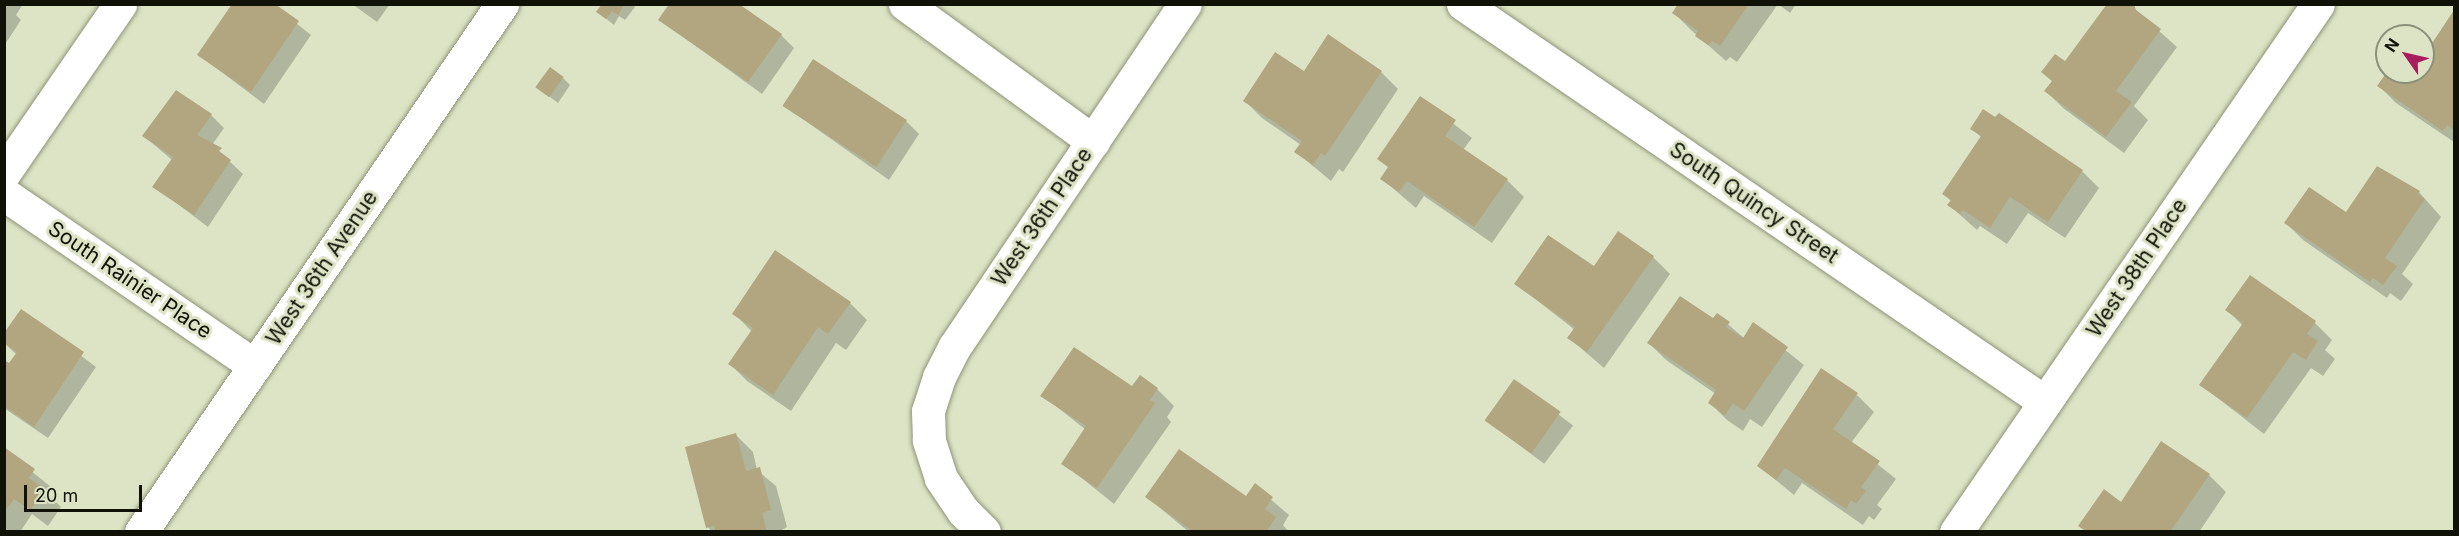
<!DOCTYPE html>
<style>
body{margin:0}
#map{position:relative;width:2459px;height:536px;overflow:hidden;background:#dde4c5;font-family:Inter,sans-serif}
div>[style]{position:absolute}
[style*='--x']{left:calc(var(--x)*1px);top:calc(var(--y)*1px);width:calc(var(--w)*1px);rotate:calc(var(--a)*1deg)}
.shadow>*{inset:0;background:#0003;transform-origin:0 0}
.building>*{inset:0;background:#b1a680;transform-origin:0 0}
.roads{filter:drop-shadow(0 0 2px #8e9477) drop-shadow(0 0 2px #8e9477)}
.minor>*{height:33px;margin:-16.5px;padding:0 16.5px;transform-origin:16.5px;border-radius:16.5px;background:#fff}
span{translate:-50% -50%;white-space:nowrap;text-align:center;line-height:1.15;-webkit-text-stroke:6px #dde4c5;paint-order:stroke}
.street-label{font-size:21px;color:#101208}
.frame{position:absolute;inset:0;border:6px solid #101208;pointer-events:none}
.north{position:absolute;left:2375px;top:24px;width:60px;height:60px;box-sizing:border-box;background:#dde4c5;border:2px solid #8b9079;border-radius:50%;rotate:304deg;font-size:16px;font-weight:700;line-height:24px;text-align:center;color:#101208}
.north::after{content:'';display:block;margin:auto;width:21px;height:27px;background:#a91d5e;clip-path:polygon(50% 0,100% 100%,50% 72%,0 100%)}
.scale{position:absolute;left:24px;top:485px;width:118px;height:27px;box-sizing:border-box;border:3px solid #101208;border-top:0;padding-left:8px;font-size:18px;line-height:21px;white-space:nowrap;color:#101208;-webkit-text-stroke:4px #dde4c5;paint-order:stroke}
</style>
<div id="map">
<div class="shadow">
<i style="clip-path:polygon(4px 4px,23px 4px,16px 15px,21px 20px,4px 46px)"></i>
<i style="clip-path:polygon(272px 4px,311px 35px,264px 104px,199px 55px)"></i>
<i style="clip-path:polygon(352px 4px,390px 4px,377px 22px)"></i>
<i style="clip-path:polygon(603px 4px,633px 4px,635px 7px,625px 20px,619px 16px,614px 25px,598px 12px)"></i>
<i style="clip-path:polygon(1680px 4px,1778px 4px,1737px 62px,1730px 57px,1726px 61px,1691px 30px,1674px 13px)"></i>
<i style="clip-path:polygon(1778px 4px,1796px 4px,1790px 13px)"></i>
<i style="clip-path:polygon(2129px 4px,2177px 47px,2134px 106px,2148px 120px,2124px 153px,2063px 108px,2046px 91px,2053px 82px,2043px 72px,2065px 63px)"></i>
<i style="clip-path:polygon(2454px 13px,2454px 142px,2396px 103px,2379px 86px,2389px 72px,2423px 72px,2423px 60px)"></i>
<i style="clip-path:polygon(660px 20px,781px 35px,794px 48px,762px 94px)"></i>
<i style="clip-path:polygon(814px 61px,906px 121px,919px 134px,889px 180px,783px 105px)"></i>
<i style="clip-path:polygon(1381px 72px,1398px 89px,1343px 172px,1339px 169px,1331px 181px,1296px 152px,1301px 145px,1262px 118px,1245px 101px,1304px 73px)"></i>
<i style="clip-path:polygon(563px 78px,570px 85px,558px 103px,538px 88px)"></i>
<i style="clip-path:polygon(1420px 98px,1472px 138px,1463px 150px,1507px 180px,1524px 197px,1492px 243px,1424px 196px,1416px 208px,1382px 179px,1389px 168px,1379px 159px)"></i>
<i style="clip-path:polygon(211px 115px,224px 128px,212px 145px,243px 174px,208px 227px,154px 186px,172px 160px,144px 136px)"></i>
<i style="clip-path:polygon(1972px 128px,2082px 171px,2099px 188px,2065px 238px,2028px 213px,2007px 244px,1980px 226px,1977px 230px,1949px 205px,1952px 202px,1944px 194px,1982px 138px)"></i>
<i style="clip-path:polygon(2419px 192px,2441px 217px,2402px 274px,2413px 284px,2401px 301px,2390px 293px,2387px 298px,2303px 240px,2286px 223px,2346px 214px)"></i>
<i style="clip-path:polygon(1653px 257px,1670px 274px,1604px 368px,1569px 338px,1575px 330px,1516px 284px)"></i>
<i style="clip-path:polygon(2250px 277px,2315px 323px,2332px 340px,2325px 350px,2335px 359px,2323px 376px,2311px 368px,2264px 434px,2201px 385px,2243px 326px,2227px 310px)"></i>
<i style="clip-path:polygon(850px 303px,867px 320px,846px 350px,836px 343px,791px 411px,747px 381px,730px 364px,752px 332px,734px 313px)"></i>
<i style="clip-path:polygon(22px 311px,96px 367px,48px 438px,4px 408px,5px 362px,10px 365px,17px 355px,4px 343px)"></i>
<i style="clip-path:polygon(1717px 315px,1744px 338px,1754px 325px,1804px 365px,1762px 427px,1750px 419px,1743px 431px,1727px 420px,1710px 403px,1716px 394px,1666px 360px,1649px 343px,1714px 321px)"></i>
<i style="left:1514px;top:381px;width:74px;height:48px;rotate:37deg"></i>
<i style="clip-path:polygon(1133px 389px,1157px 389px,1174px 406px,1167px 417px,1171px 422px,1114px 504px,1063px 463px,1086px 430px,1042px 395px)"></i>
<i style="clip-path:polygon(1857px 395px,1874px 412px,1851px 443px,1896px 479px,1877px 505px,1882px 509px,1874px 520px,1869px 516px,1863px 525px,1802px 483px,1794px 495px,1759px 466px)"></i>
<i style="clip-path:polygon(736px 435px,753px 452px,757px 470px,776px 486px,787px 527px,779px 532px,712px 532px,708px 527px)"></i>
<i style="clip-path:polygon(4px 449px,51px 487px,47px 493px,61px 507px,48px 526px,32px 514px,20px 532px,4px 532px)"></i>
<i style="clip-path:polygon(2209px 475px,2226px 492px,2199px 532px,2086px 532px,2080px 526px,2121px 504px)"></i>
<i style="clip-path:polygon(1255px 486px,1289px 515px,1283px 525px,1289px 532px,1189px 532px,1147px 497px,1247px 498px)"></i>
</div>
<div class="building">
<i style="clip-path:polygon(232px 4px,275px 4px,299px 21px,251px 92px,197px 55px)"></i>
<i style="clip-path:polygon(602px 4px,625px 4px,618px 15px,612px 11px,606px 19px,596px 12px)"></i>
<i style="clip-path:polygon(669px 4px,739px 4px,782px 34px,748px 82px,658px 20px)"></i>
<i style="clip-path:polygon(1678px 4px,1749px 4px,1720px 46px,1712px 41px,1708px 45px,1695px 36px,1698px 31px,1672px 13px)"></i>
<i style="clip-path:polygon(2107px 4px,2134px 4px,2136px 10px,2161px 29px,2116px 91px,2132px 102px,2106px 137px,2044px 91px,2052px 81px,2041px 72px,2055px 54px,2065px 61px)"></i>
<i style="clip-path:polygon(2454px 10px,2454px 130px,2447px 125px,2443px 131px,2377px 86px,2387px 72px,2423px 72px,2423px 57px)"></i>
<i style="clip-path:polygon(1328px 34px,1382px 71px,1325px 156px,1321px 153px,1313px 165px,1294px 152px,1302px 141px,1243px 101px,1275px 52px,1304px 71px)"></i>
<i style="left:813px;top:59px;width:112px;height:56px;rotate:33deg"></i>
<i style="left:550px;top:67px;width:17px;height:25px;rotate:36deg"></i>
<i style="clip-path:polygon(176px 90px,212px 114px,197px 135px,222px 148px,219px 151px,231px 160px,194px 215px,152px 187px,173px 157px,142px 136px)"></i>
<i style="clip-path:polygon(1420px 96px,1456px 120px,1445px 136px,1508px 179px,1474px 227px,1407px 181px,1399px 192px,1380px 179px,1388px 167px,1377px 159px)"></i>
<i style="clip-path:polygon(1983px 109px,1995px 117px,1999px 113px,2083px 170px,2048px 222px,2010px 197px,1990px 228px,1963px 210px,1960px 214px,1947px 205px,1951px 200px,1942px 194px,1981px 136px,1970px 129px)"></i>
<i style="clip-path:polygon(2377px 166px,2420px 191px,2418px 194px,2425px 199px,2385px 258px,2397px 266px,2383px 285px,2373px 278px,2370px 282px,2284px 223px,2309px 187px,2346px 212px)"></i>
<i style="clip-path:polygon(1618px 231px,1654px 256px,1587px 352px,1567px 338px,1575px 327px,1514px 284px,1548px 235px,1594px 266px)"></i>
<i style="clip-path:polygon(775px 250px,851px 302px,828px 334px,818px 327px,773px 395px,728px 364px,753px 328px,732px 314px)"></i>
<i style="clip-path:polygon(2250px 275px,2316px 321px,2307px 334px,2318px 341px,2306px 360px,2293px 352px,2247px 418px,2199px 385px,2243px 323px,2225px 310px)"></i>
<i style="clip-path:polygon(1680px 296px,1713px 318px,1717px 313px,1730px 322px,1726px 327px,1743px 338px,1753px 322px,1788px 347px,1744px 411px,1733px 403px,1725px 415px,1708px 403px,1716px 390px,1647px 343px)"></i>
<i style="clip-path:polygon(21px 309px,84px 352px,34px 427px,4px 406px,4px 360px,9px 363px,17px 352px,4px 343px,4px 333px)"></i>
<i style="clip-path:polygon(1074px 347px,1132px 386px,1140px 375px,1158px 388px,1150px 400px,1155px 403px,1097px 488px,1061px 464px,1086px 426px,1040px 396px)"></i>
<i style="clip-path:polygon(1821px 368px,1858px 393px,1833px 429px,1880px 461px,1861px 487px,1866px 491px,1856px 504px,1851px 500px,1846px 509px,1785px 468px,1776px 480px,1757px 466px)"></i>
<i style="left:1514px;top:379px;width:57px;height:51px;rotate:35deg"></i>
<i style="clip-path:polygon(736px 433px,746px 471px,760px 467px,771px 510px,762px 513px,767px 532px,716px 532px,714px 526px,706px 528px,685px 447px)"></i>
<i style="clip-path:polygon(2161px 441px,2210px 474px,2170px 532px,2087px 532px,2078px 526px,2104px 489px,2121px 502px)"></i>
<i style="clip-path:polygon(4px 447px,35px 469px,29px 478px,45px 489px,30px 510px,14px 499px,4px 512px)"></i>
<i style="clip-path:polygon(1179px 449px,1246px 496px,1255px 483px,1273px 497px,1265px 509px,1276px 517px,1266px 532px,1194px 532px,1145px 497px)"></i>
</div>
<div class="roads">
<div class="minor">
<i style="--x:905;--y:4;--w:233;--a:36.1"></i>
<i style="--x:1463;--y:4;--w:705;--a:34.37"></i>
<i style="--x:4;--y:173;--w:205;--a:-55.5"></i>
<i style="--x:4;--y:194;--w:304;--a:34.4"></i>
<i style="--x:141;--y:532;--w:640;--a:-55.64"></i>
<i style="--x:984;--y:532;--w:30;--a:-135"></i>
<i style="--x:963;--y:511;--w:40;--a:-124"></i>
<i style="--x:941;--y:478;--w:40;--a:-108"></i>
<i style="--x:929;--y:440;--w:29;--a:-92"></i>
<i style="--x:928;--y:411;--w:36;--a:-72"></i>
<i style="--x:939;--y:377;--w:35;--a:-63"></i>
<i style="--x:955;--y:346;--w:412;--a:-56.1"></i>
<i style="--x:1956;--y:532;--w:640;--a:-55.57"></i>
</div>
</div>
<div class="street-label">
<span style="left:1754px;top:203px;rotate:34deg">South Quincy Street</span>
<span style="left:1042px;top:217px;rotate:-56deg">West 36th Place</span>
<span style="left:322px;top:268px;rotate:-56deg">West 36th Avenue</span>
<span style="left:2137px;top:268px;rotate:-56deg">West 38th Place</span>
<span style="left:130px;top:280px;rotate:34deg">South Rainier Place</span>
</div>
<div class="frame"></div>
<div class="north">N</div>
<div class="scale">20 m</div>
</div>
